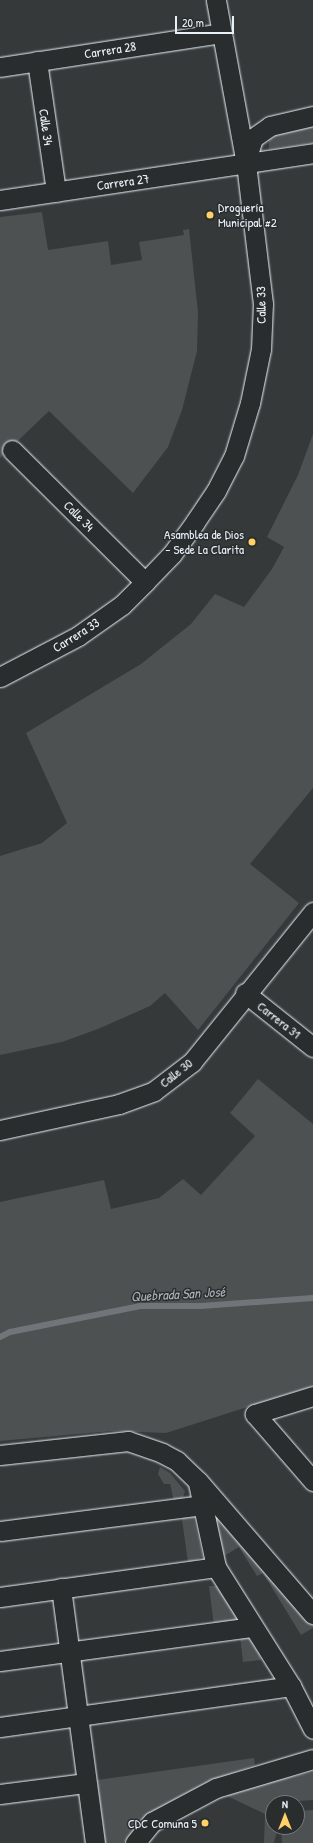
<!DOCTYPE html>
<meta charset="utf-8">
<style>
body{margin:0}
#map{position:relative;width:313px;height:1843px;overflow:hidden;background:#35393a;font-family:"Patrick Hand",sans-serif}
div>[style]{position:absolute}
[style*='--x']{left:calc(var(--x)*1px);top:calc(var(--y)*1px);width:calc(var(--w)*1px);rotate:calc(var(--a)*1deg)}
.green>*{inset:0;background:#4d5152}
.stream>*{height:6px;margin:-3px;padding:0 3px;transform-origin:3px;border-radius:3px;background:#707579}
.roads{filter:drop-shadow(0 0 1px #e8f1f8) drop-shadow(0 0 1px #e8f1f8)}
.minor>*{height:19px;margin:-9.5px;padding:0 9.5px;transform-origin:9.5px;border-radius:9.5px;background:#2a2d2e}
.dots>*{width:11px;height:11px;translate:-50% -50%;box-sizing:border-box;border:2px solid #2a2d2e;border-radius:50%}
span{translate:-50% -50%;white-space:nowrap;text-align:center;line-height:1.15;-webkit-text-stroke:3px #2a2d2e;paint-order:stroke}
.street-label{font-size:13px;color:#e8f1f8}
.poi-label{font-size:13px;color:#e8f1f8}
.left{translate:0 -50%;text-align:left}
.right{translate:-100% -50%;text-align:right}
.water-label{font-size:14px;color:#acb3b8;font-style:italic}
.north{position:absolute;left:265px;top:1795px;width:40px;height:40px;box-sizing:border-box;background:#2a2d2e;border:1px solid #767b7f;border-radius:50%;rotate:0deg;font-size:11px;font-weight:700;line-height:16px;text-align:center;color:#e8f1f8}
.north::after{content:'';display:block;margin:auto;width:14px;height:18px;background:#ffd166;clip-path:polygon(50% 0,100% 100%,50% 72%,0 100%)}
.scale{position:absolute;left:175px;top:16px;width:59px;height:18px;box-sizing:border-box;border:2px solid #e8f1f8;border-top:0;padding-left:5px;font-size:12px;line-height:14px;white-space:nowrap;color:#e8f1f8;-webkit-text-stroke:3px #2a2d2e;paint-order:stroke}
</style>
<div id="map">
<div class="green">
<i style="clip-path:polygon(313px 122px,313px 143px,269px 149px,269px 140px,291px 126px)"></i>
<i style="clip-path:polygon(42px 212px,48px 250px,108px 241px,111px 265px,142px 260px,139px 242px,184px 235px,183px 230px,189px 229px,198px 312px,197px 351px,182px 410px,168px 447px,133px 493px,49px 411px,0 458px,0 217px)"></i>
<i style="clip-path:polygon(313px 434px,313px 788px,250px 864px,299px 903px,198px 1030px,165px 993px,150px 1006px,98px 1029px,62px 1042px,0 1055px,0 856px,42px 843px,67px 823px,26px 733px,141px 664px,191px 624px,215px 594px,244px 607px,272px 569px,284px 547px,267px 537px,298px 475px)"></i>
<i style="clip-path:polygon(258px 1079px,313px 1124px,313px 1386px,166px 1433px,111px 1431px,0 1441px,0 1202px,104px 1180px,111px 1209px,159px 1198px,183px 1179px,201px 1195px,255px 1136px,230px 1113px)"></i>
<i style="clip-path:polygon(160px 1467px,170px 1473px,185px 1491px,182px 1501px,174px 1502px,170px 1484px,164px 1484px,158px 1474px)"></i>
<i style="clip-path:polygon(181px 1512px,193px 1514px,203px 1557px,188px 1563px)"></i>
<i style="clip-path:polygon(219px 1515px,313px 1621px,313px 1628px,301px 1635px,263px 1573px,257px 1576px,239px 1547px,224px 1556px,216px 1517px)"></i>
<i style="clip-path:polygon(209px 1586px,219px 1586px,239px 1622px,214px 1626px)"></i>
<i style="clip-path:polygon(240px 1636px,250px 1639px,256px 1644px,261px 1660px,243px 1662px)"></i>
<i style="clip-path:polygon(254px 1758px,255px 1765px,207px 1782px,170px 1802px,138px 1825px,123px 1843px,105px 1843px,97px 1780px)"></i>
<i style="clip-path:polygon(313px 1772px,313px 1800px,273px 1803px,273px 1827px,278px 1827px,274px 1843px,264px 1843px,265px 1814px,225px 1795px,259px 1784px)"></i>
<i style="clip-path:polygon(313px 1810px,313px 1843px,282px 1843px,281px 1827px,297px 1827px,297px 1811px)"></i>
</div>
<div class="stream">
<i style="--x:0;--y:1337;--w:11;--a:-27"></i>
<i style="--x:10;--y:1332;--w:133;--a:-11.3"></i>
<i style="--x:140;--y:1306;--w:61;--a:0"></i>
<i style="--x:201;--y:1306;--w:112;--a:-4.1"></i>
</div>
<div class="roads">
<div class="minor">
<i style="--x:37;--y:61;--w:132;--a:81.7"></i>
<i style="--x:0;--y:67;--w:224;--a:-8.7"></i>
<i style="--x:246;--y:161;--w:24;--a:-73"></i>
<i style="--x:253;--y:138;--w:21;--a:-35"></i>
<i style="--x:270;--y:126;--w:44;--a:-13.1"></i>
<i style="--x:0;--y:200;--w:317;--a:-8.5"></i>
<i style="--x:12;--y:450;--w:187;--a:44.8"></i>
<i style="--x:0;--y:677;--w:88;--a:-27.7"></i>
<i style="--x:78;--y:636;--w:54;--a:-35.2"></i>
<i style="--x:122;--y:605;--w:33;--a:-45"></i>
<i style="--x:145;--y:582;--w:39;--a:-46"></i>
<i style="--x:172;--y:554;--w:39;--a:-54"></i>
<i style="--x:195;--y:522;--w:37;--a:-56"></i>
<i style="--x:216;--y:491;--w:39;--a:-63"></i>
<i style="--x:234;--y:456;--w:55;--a:-73.2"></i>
<i style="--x:250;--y:403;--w:55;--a:-78.5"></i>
<i style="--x:261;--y:349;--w:45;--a:-87.5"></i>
<i style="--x:263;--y:304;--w:141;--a:-96.9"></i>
<i style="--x:246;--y:164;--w:167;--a:-100.4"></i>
<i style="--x:245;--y:993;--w:87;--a:38.5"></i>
<i style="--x:0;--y:1130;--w:122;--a:-12.3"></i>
<i style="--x:119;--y:1104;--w:37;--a:-20"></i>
<i style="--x:154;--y:1091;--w:48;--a:-37.3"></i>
<i style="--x:192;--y:1062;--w:193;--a:-51.1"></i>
<i style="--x:313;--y:1396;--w:61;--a:162.8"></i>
<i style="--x:255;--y:1414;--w:89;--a:49.1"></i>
<i style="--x:0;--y:1455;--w:129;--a:-6.2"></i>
<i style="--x:128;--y:1441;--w:36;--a:19"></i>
<i style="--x:162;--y:1453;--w:17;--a:28"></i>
<i style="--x:177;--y:1461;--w:29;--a:44"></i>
<i style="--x:198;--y:1481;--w:176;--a:49.2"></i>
<i style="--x:198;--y:1483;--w:86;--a:77.9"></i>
<i style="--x:216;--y:1567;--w:141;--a:57.8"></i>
<i style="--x:291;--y:1686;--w:48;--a:62.9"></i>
<i style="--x:0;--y:1531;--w:205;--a:-7.3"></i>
<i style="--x:61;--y:1588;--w:257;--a:82.4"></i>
<i style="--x:0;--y:1597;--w:218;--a:-7.9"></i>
<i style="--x:0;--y:1661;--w:255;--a:-7.7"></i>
<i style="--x:0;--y:1727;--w:294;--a:-8"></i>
<i style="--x:0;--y:1794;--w:87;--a:-7.3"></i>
<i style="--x:135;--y:1843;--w:27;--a:-51"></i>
<i style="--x:152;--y:1822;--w:72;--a:-28"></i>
<i style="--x:216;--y:1788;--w:101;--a:-16.6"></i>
</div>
</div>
<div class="dots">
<i style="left:210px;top:215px;background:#ffd166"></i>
<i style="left:252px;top:542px;background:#ffd166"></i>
<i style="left:205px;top:1823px;background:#ffd166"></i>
</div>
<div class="street-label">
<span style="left:110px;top:50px;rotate:-9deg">Carrera 28</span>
<span style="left:46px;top:127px;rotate:82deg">Calle 34</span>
<span style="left:123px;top:182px;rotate:-8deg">Carrera 27</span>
<span style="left:261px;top:305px;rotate:-91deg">Calle 33</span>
<span style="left:79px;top:516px;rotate:45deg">Calle 34</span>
<span style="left:76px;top:635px;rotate:-32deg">Carrera 33</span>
<span style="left:279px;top:1020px;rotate:38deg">Carrera 31</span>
<span style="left:176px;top:1073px;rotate:-39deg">Calle 30</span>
</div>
<div class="poi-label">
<span class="left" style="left:218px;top:215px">Droguería<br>Municipal #2</span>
<span class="right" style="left:244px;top:542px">Asamblea de Dios<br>- Sede La Clarita</span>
<span class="right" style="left:197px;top:1823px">CDC Comuna 5</span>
</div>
<div class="water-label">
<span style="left:178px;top:1294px;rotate:-3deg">Quebrada San José</span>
</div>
<div class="north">N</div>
<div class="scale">20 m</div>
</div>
